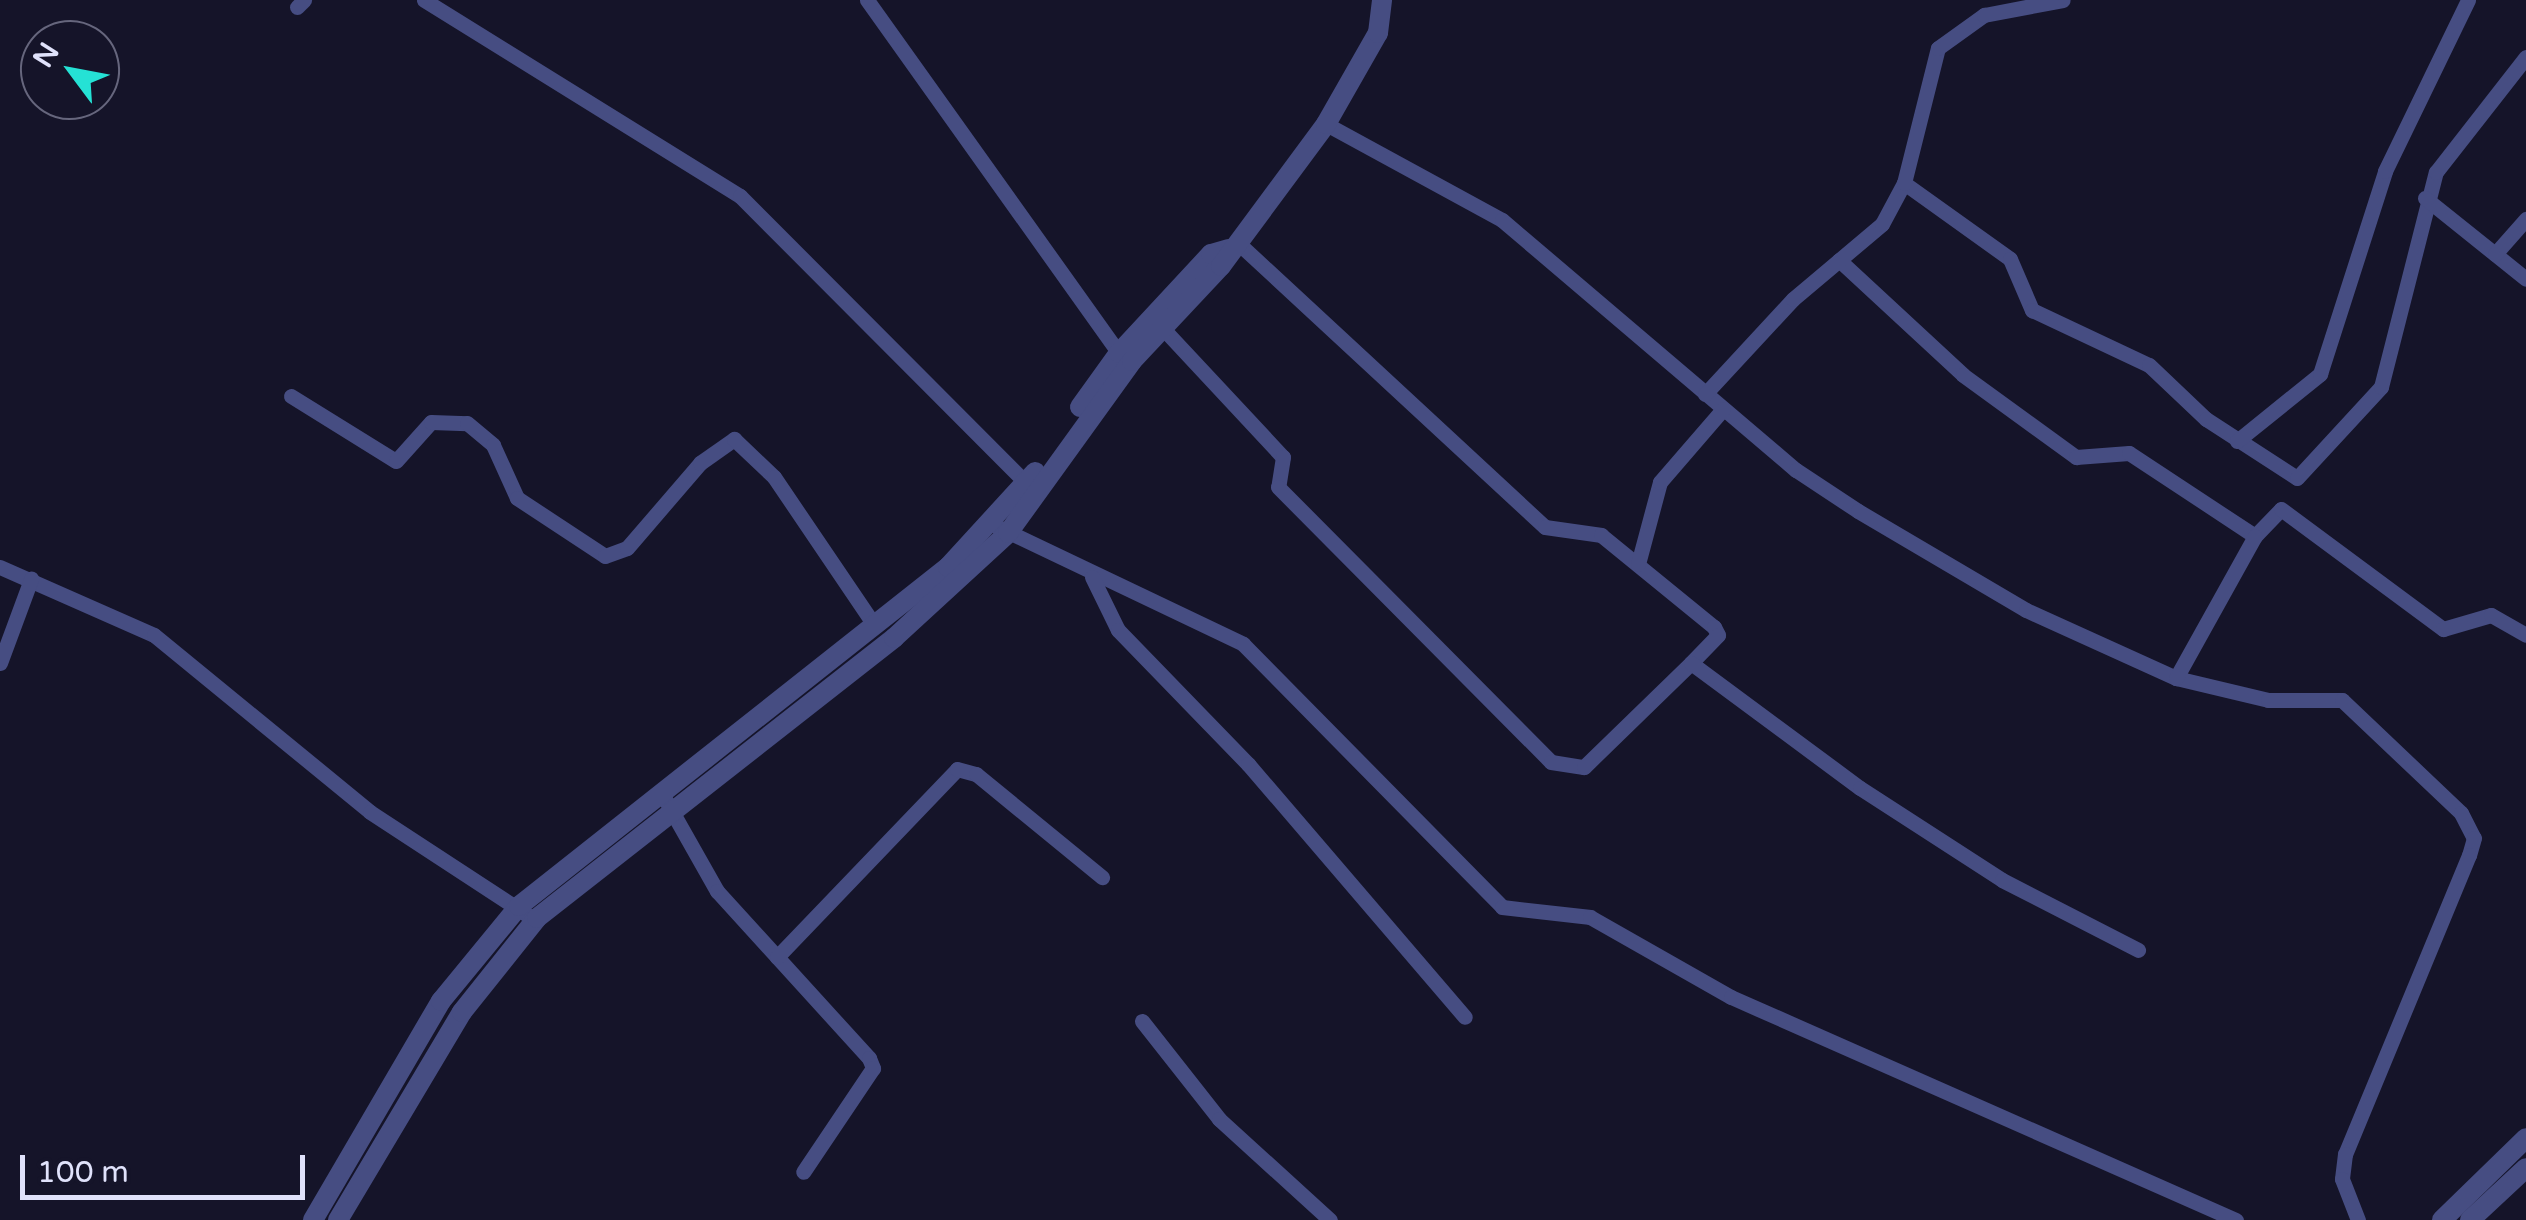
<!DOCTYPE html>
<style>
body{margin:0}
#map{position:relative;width:2526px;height:1220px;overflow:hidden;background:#151429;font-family:"Varela Round",sans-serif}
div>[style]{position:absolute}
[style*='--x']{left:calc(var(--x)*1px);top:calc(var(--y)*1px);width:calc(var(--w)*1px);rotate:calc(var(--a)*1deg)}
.minor>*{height:15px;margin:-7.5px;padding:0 7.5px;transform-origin:7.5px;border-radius:7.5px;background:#464d82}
.tertiary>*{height:20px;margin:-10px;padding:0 10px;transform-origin:10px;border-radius:10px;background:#464d82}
span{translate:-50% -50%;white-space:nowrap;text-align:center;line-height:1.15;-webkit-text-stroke:10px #151429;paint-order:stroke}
.north{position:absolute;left:20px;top:20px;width:100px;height:100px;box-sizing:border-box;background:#151429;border:2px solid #66667d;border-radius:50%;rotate:302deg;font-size:28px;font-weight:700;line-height:40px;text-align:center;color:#e0e2fb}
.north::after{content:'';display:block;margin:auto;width:35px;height:45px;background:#25e2d5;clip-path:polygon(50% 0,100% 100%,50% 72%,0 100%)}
.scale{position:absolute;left:20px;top:1155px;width:285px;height:45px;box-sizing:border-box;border:5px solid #e0e2fb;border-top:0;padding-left:12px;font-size:30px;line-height:35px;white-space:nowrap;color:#e0e2fb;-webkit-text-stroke:8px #151429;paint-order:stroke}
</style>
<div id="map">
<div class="minor">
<i style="--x:424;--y:0;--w:372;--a:31.8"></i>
<i style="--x:740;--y:196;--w:411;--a:45.1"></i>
<i style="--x:867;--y:0;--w:434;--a:54.5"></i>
<i style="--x:297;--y:7;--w:10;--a:-45"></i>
<i style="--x:1326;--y:124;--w:200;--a:28.6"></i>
<i style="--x:1502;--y:220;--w:386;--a:40.4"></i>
<i style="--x:1796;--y:470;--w:74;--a:33.5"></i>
<i style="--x:1858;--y:511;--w:195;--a:30.5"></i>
<i style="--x:2026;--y:610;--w:165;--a:24.4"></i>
<i style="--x:2176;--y:678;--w:95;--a:13.4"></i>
<i style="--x:2268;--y:700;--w:74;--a:0"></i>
<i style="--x:2342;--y:700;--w:164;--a:43.5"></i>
<i style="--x:2461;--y:813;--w:28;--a:63"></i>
<i style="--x:2474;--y:838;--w:18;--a:106"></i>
<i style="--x:2469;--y:855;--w:324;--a:112.5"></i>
<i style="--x:2345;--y:1154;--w:25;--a:97"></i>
<i style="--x:2342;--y:1179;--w:44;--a:68.7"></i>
<i style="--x:1904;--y:183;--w:130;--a:35.6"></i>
<i style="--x:2010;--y:259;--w:56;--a:66.7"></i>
<i style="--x:2032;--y:310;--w:129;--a:25.2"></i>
<i style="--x:2149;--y:365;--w:79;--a:43.5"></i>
<i style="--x:2206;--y:419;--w:108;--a:33"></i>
<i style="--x:2297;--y:478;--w:124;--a:-47.3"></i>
<i style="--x:2381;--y:387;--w:222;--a:-75.7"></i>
<i style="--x:2436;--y:172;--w:146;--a:-52"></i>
<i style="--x:2425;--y:198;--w:129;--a:38.7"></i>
<i style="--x:1236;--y:241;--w:421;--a:42.8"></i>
<i style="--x:1545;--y:527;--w:57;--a:8.1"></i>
<i style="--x:1601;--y:535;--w:146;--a:39.2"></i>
<i style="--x:1714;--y:627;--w:9;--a:63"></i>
<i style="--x:1718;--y:635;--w:39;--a:134"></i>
<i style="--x:2495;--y:254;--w:47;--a:-48.5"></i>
<i style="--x:1839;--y:260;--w:169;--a:42.8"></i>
<i style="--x:1963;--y:375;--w:140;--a:36"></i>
<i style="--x:2076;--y:457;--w:53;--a:-4.3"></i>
<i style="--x:2129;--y:453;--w:151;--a:33.4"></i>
<i style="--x:2255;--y:536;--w:37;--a:-46"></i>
<i style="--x:2281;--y:509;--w:202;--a:36.5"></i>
<i style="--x:2443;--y:629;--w:50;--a:-16.3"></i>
<i style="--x:2491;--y:615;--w:40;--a:29.7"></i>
<i style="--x:1156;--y:321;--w:186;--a:47"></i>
<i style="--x:1283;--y:457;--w:30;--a:99"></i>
<i style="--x:1278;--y:487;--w:387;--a:45.2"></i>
<i style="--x:1551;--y:762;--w:33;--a:9"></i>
<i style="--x:1584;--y:767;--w:149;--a:-44.2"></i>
<i style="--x:1691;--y:663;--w:210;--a:36.5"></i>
<i style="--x:1860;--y:788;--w:169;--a:32.9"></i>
<i style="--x:2002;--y:880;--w:153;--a:27.2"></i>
<i style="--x:1705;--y:394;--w:129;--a:-47.2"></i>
<i style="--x:1793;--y:299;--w:116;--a:-40.1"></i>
<i style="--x:1882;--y:224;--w:47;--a:-61.8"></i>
<i style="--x:1904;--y:183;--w:139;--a:-75.9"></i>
<i style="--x:1938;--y:48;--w:57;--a:-35.7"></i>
<i style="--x:1984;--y:15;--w:80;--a:-10.8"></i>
<i style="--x:291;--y:396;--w:123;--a:31.8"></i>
<i style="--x:396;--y:461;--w:52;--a:-48.1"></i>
<i style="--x:431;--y:422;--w:36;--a:2"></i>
<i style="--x:467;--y:423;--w:34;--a:40"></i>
<i style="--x:493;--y:445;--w:58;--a:65.6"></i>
<i style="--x:517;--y:498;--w:105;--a:33.4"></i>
<i style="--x:605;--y:556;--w:23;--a:-20"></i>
<i style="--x:627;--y:548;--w:112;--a:-49.3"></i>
<i style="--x:700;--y:463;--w:42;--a:-35.2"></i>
<i style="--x:734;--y:439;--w:55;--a:43.5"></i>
<i style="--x:774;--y:477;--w:180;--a:55.9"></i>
<i style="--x:2237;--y:441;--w:107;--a:-38.9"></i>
<i style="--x:2320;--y:374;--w:213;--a:-72.2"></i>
<i style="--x:2385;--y:171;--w:190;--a:-64.1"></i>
<i style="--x:994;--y:525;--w:276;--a:25.5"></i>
<i style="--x:1243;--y:644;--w:369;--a:45.4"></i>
<i style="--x:1502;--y:907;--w:89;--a:6.5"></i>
<i style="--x:1590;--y:917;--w:162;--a:29.6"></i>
<i style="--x:1731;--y:997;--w:552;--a:23.83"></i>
<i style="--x:1638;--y:564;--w:85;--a:-75"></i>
<i style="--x:1660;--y:482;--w:96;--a:-49.2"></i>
<i style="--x:0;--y:567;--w:168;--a:23.8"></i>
<i style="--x:154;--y:635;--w:279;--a:39.3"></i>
<i style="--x:370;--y:812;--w:197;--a:33.2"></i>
<i style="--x:1092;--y:577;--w:59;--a:63.9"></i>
<i style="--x:1118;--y:630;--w:187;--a:45.9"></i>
<i style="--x:1248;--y:764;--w:333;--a:49.4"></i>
<i style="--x:0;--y:663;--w:90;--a:-69.7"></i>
<i style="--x:2176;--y:678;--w:162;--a:-60.9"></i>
<i style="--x:661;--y:792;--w:114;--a:60.5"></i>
<i style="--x:717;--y:891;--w:226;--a:47.7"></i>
<i style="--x:869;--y:1058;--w:11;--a:68"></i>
<i style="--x:873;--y:1068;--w:125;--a:123.9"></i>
<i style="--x:777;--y:957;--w:260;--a:-46.2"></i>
<i style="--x:957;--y:769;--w:20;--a:15"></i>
<i style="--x:976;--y:774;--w:163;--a:39.3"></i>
<i style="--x:1142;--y:1021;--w:125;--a:51.8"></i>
<i style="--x:1219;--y:1119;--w:150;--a:42.3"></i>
</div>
<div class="tertiary">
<i style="--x:1080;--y:407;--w:67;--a:-54.2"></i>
<i style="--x:1119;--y:353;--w:135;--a:-47.1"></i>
<i style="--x:1211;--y:254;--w:18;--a:-16"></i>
<i style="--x:313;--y:1220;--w:254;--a:-59.7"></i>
<i style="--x:441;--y:1001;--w:123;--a:-50.6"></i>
<i style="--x:519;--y:906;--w:547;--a:-38.32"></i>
<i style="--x:948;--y:567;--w:129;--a:-47.5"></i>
<i style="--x:338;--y:1220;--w:242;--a:-59.2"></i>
<i style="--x:462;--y:1012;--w:120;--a:-51.4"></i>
<i style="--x:537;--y:918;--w:454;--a:-38.1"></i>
<i style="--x:894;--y:638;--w:155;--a:-42.6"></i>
<i style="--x:1008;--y:533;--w:212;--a:-54.2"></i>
<i style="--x:1132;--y:361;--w:130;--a:-46.9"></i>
<i style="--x:1221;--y:266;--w:177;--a:-53.5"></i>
<i style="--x:1326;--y:124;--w:105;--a:-60.3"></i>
<i style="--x:1378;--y:33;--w:33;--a:-83"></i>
<i style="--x:2442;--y:1220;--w:117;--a:-44.3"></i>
<i style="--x:2470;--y:1220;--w:76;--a:-42.9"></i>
</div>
<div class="north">N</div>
<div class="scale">100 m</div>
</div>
